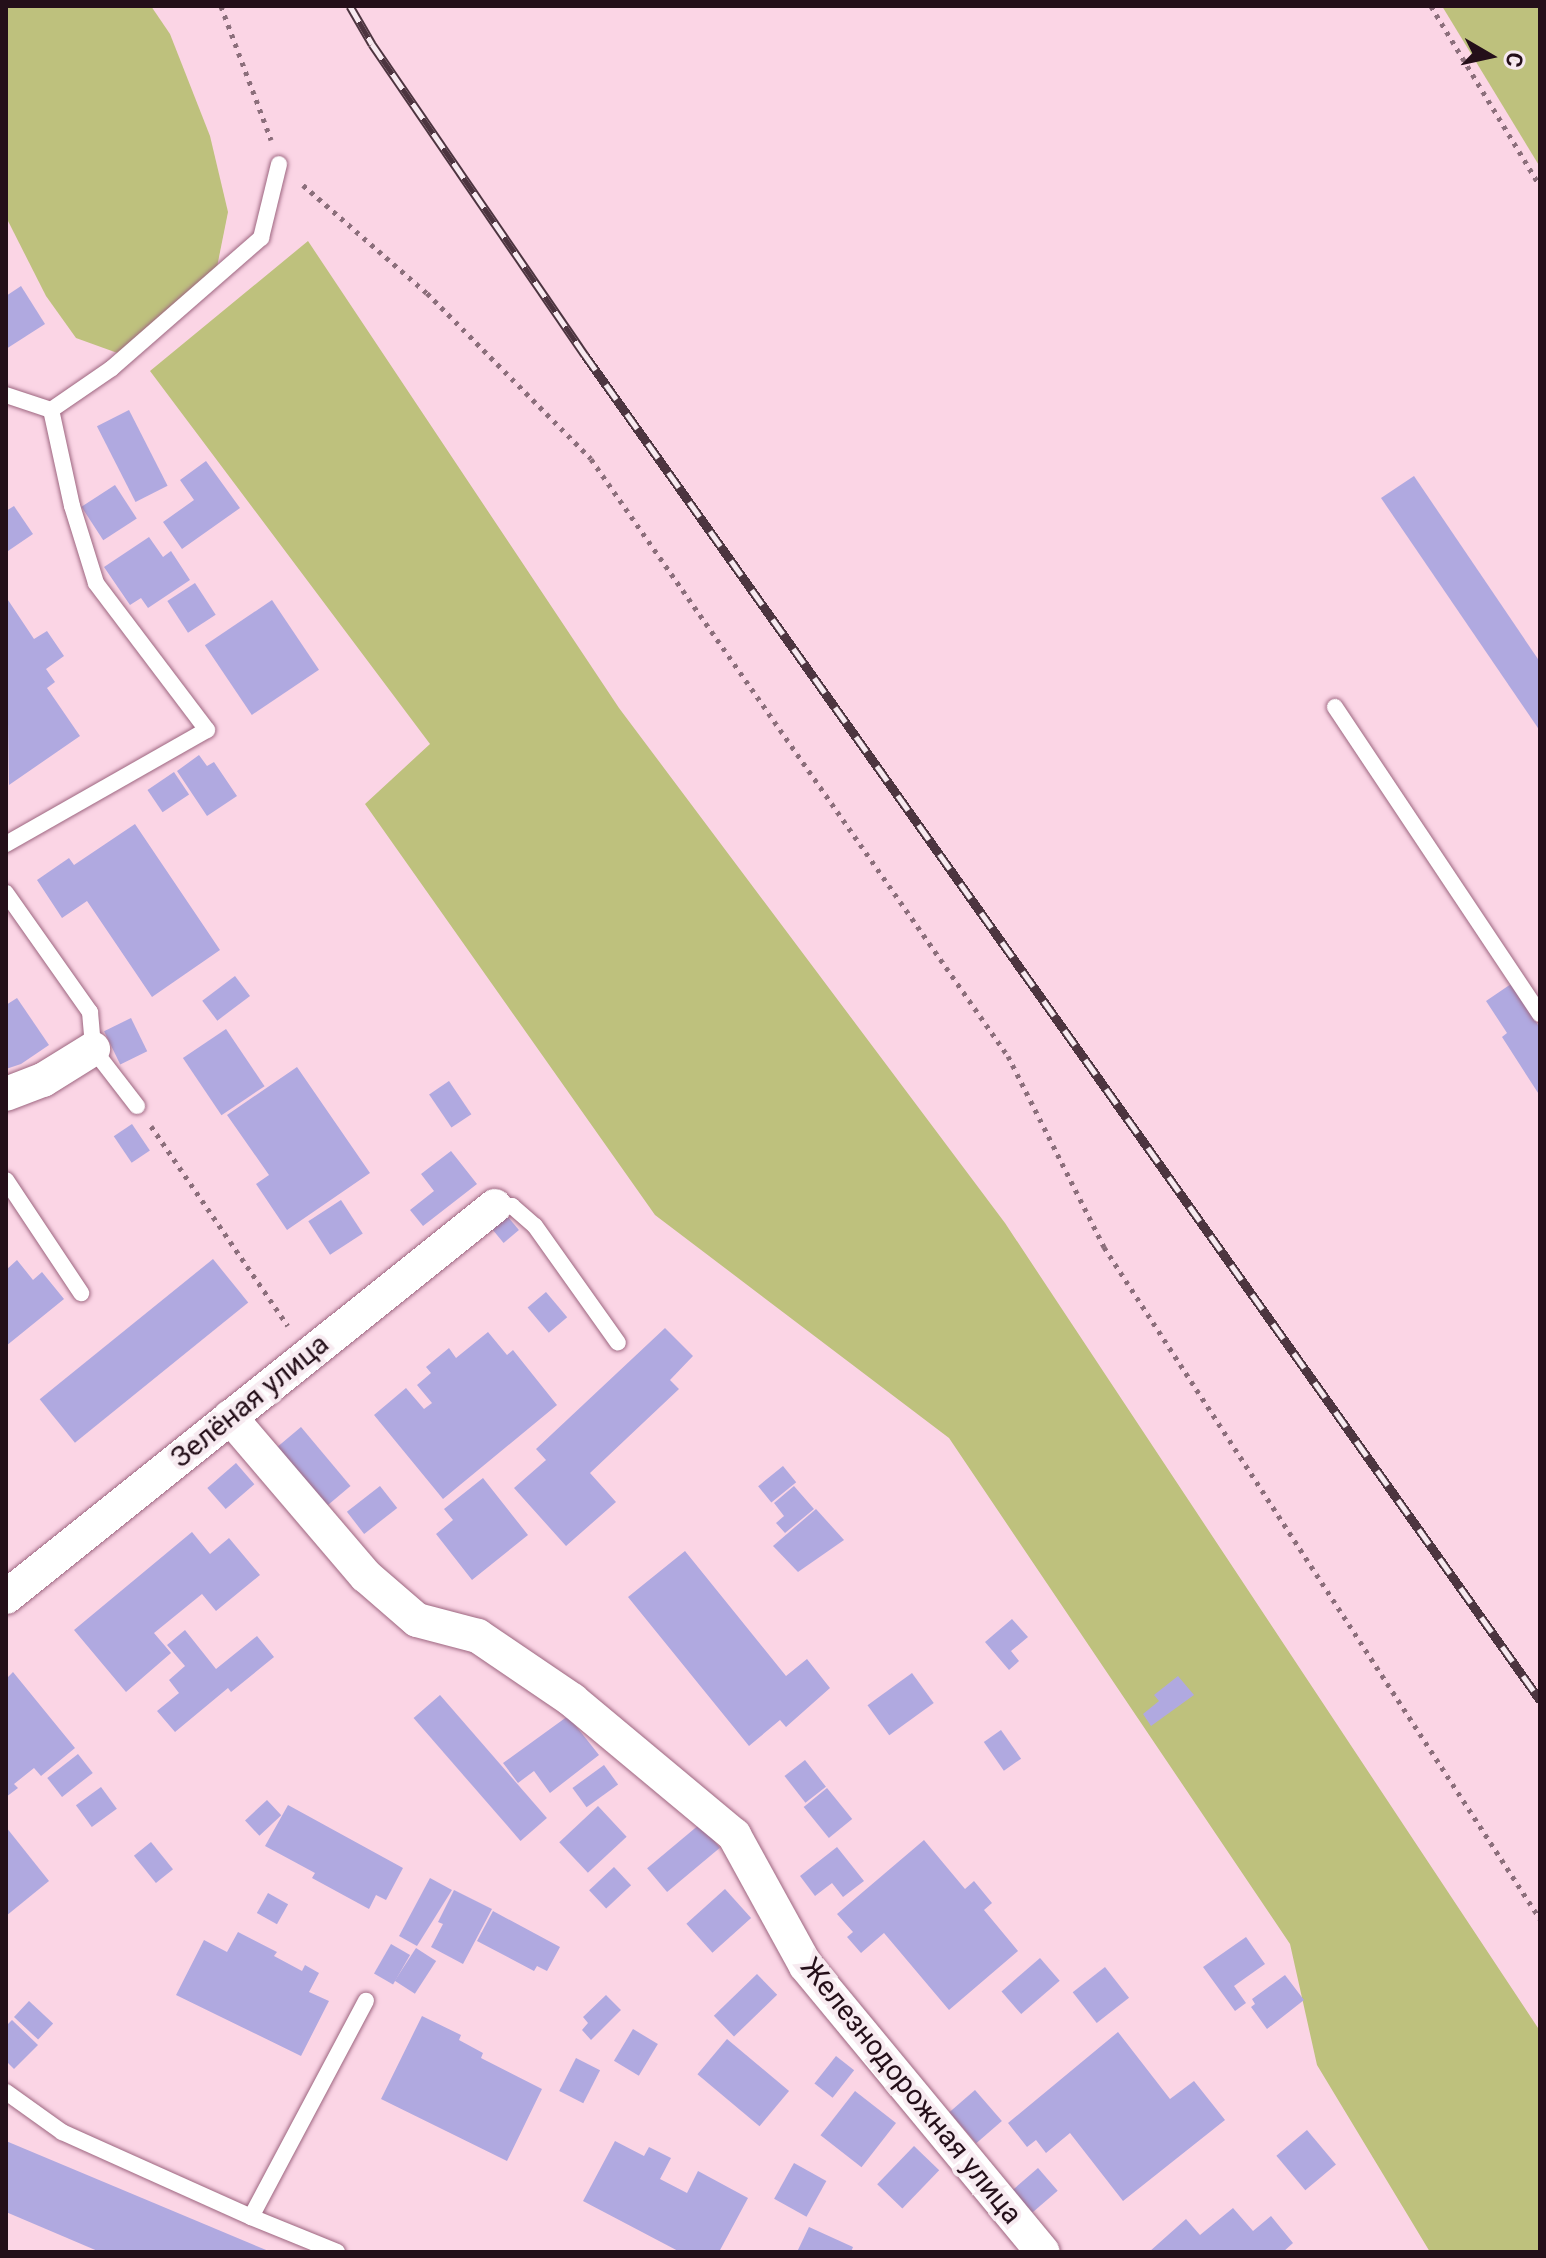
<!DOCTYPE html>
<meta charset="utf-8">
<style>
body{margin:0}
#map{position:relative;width:1546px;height:2258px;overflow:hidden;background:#fbd5e5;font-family:Roboto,sans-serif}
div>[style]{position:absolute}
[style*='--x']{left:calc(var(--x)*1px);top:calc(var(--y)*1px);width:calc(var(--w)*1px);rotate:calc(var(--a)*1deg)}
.green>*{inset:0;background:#bec17d}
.building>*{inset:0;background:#b0a9e0;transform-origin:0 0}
.path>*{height:5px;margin-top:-2.5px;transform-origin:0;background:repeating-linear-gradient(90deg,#8b6e7b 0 4px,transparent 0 10px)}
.roads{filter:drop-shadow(0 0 2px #9d6680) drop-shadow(0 0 2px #9d6680)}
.lane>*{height:16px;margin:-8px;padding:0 8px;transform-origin:8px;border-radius:8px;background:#fff}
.street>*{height:34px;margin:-17px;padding:0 17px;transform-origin:17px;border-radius:17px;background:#fff}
.rail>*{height:9px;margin-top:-4.5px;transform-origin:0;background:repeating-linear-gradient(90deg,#f7eaf0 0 18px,#4d3540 0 36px);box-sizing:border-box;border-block:2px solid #4d3540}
span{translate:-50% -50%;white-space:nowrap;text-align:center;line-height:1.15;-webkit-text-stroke:8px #f7eaf0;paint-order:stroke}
.street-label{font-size:28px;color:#240f19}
.frame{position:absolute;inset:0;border:8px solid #240f19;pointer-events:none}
.north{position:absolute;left:1450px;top:16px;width:80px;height:80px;-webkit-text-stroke:6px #f7eaf0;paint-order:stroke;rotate:99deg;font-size:22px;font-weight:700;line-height:32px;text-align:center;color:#240f19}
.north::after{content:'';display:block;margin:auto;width:28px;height:36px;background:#240f19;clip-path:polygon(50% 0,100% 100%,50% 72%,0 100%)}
</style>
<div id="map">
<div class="green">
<i style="clip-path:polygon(6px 6px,151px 6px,170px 34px,210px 136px,228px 212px,213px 287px,123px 355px,76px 338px,46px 296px,6px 217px)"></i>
<i style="clip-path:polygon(1442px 6px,1540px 6px,1540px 167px)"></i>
<i style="clip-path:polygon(308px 241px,619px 708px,1005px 1223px,1540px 2031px,1540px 2252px,1430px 2252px,1317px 2065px,1290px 1944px,949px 1438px,655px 1215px,365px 804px,430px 744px,150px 371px)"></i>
</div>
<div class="building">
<i style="clip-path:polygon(21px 286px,45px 324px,6px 349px,6px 296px)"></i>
<i style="left:129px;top:410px;width:85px;height:36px;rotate:63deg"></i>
<i style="clip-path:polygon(206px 461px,240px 508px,182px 549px,163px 522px,194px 500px,180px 480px)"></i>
<i style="clip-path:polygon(1414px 476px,1540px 662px,1540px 731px,1381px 498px)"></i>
<i style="left:115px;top:485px;width:40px;height:40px;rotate:57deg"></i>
<i style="clip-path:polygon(14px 506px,33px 534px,8px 551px,6px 511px)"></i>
<i style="clip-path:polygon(149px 537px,163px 557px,171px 551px,190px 580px,148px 608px,141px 598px,130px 605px,104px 567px)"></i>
<i style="left:195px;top:583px;width:38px;height:33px;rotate:57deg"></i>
<i style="clip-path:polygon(6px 597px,34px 639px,47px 631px,64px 656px,46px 669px,55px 682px,47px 688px,80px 736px,9px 785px)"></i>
<i style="left:272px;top:600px;width:84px;height:81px;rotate:56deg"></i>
<i style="clip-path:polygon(199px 755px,207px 766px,214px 762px,237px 796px,207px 816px,177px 771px)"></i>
<i style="left:174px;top:772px;width:27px;height:32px;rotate:56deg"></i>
<i style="clip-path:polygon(135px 824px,220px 950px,152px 997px,87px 901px,62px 918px,37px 880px,69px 858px,74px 865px)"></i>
<i style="left:235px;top:976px;width:25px;height:41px;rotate:53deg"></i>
<i style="clip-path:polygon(1511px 984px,1540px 1028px,1540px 1096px,1502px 1037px,1507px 1033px,1486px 1001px)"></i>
<i style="clip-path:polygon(17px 998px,49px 1045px,21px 1064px,6px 1069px,6px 1005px)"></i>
<i style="left:131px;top:1018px;width:37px;height:30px;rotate:64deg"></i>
<i style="left:226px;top:1029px;width:69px;height:52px;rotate:56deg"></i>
<i style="clip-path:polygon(297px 1067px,370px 1173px,287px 1230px,256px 1184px,269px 1175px,227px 1115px)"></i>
<i style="left:449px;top:1081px;width:40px;height:24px;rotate:56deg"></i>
<i style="left:132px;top:1124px;width:32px;height:22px;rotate:56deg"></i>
<i style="clip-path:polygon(451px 1151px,477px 1184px,423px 1226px,410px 1210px,434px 1191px,421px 1174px)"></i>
<i style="left:341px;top:1200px;width:40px;height:39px;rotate:57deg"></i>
<i style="left:508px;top:1217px;width:17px;height:20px;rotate:50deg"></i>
<i style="left:213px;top:1259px;width:56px;height:223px;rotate:51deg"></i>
<i style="clip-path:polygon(17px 1260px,33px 1280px,42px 1272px,64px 1299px,6px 1346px,6px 1270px)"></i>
<i style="left:546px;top:1292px;width:33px;height:24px;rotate:50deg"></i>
<i style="clip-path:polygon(665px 1328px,693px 1356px,670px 1380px,679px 1389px,590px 1473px,616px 1502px,566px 1546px,514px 1488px,546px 1460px,536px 1449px)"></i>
<i style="clip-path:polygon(488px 1332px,507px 1355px,513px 1350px,557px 1405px,443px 1499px,374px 1415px,406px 1388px,424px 1409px,432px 1403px,417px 1385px,431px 1373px,426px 1367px,449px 1348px,456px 1358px)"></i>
<i style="left:301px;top:1427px;width:77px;height:31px;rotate:50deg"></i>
<i style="left:236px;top:1463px;width:28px;height:38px;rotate:49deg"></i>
<i style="left:783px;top:1466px;width:21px;height:32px;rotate:51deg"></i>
<i style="clip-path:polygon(483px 1478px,528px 1535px,472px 1580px,436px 1534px,453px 1520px,444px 1509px)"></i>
<i style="left:380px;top:1486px;width:28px;height:42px;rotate:52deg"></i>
<i style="clip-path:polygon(794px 1486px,814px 1509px,785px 1533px,776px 1523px,784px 1516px,774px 1503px)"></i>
<i style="clip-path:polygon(816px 1509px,844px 1540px,798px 1572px,773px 1546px)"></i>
<i style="clip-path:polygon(192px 1532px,210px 1554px,229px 1538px,260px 1575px,216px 1611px,202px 1594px,154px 1633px,171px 1653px,126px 1692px,74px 1630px)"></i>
<i style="clip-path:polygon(685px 1551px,786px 1676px,807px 1659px,830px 1688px,786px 1727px,780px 1720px,749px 1746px,628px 1597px)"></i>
<i style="clip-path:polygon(1012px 1619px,1028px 1637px,1011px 1651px,1019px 1661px,1009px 1670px,985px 1642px)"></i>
<i style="clip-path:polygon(185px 1630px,216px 1669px,257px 1636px,274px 1657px,231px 1692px,228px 1688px,175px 1732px,157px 1711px,179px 1693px,169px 1680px,185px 1666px,167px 1645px)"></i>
<i style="clip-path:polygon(13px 1672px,75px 1748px,41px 1776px,34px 1768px,14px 1784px,18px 1788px,6px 1797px,6px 1679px)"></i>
<i style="left:912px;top:1673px;width:37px;height:55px;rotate:54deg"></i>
<i style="clip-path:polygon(1178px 1676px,1194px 1695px,1151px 1726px,1143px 1714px,1159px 1701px,1154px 1695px)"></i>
<i style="left:440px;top:1695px;width:163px;height:35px;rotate:49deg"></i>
<i style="clip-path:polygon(568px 1716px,599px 1755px,550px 1793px,534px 1771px,518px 1783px,503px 1763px)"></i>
<i style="left:1001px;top:1730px;width:35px;height:21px;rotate:55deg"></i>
<i style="left:78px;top:1754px;width:24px;height:39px;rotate:52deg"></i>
<i style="left:805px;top:1760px;width:34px;height:26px;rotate:52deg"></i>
<i style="left:604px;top:1765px;width:24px;height:39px;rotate:54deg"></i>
<i style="left:101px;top:1787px;width:27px;height:31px;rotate:54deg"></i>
<i style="left:827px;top:1788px;width:40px;height:30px;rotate:51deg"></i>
<i style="left:267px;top:1800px;width:21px;height:30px;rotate:47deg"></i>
<i style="clip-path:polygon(288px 1805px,403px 1868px,386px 1900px,376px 1895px,369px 1909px,312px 1878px,315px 1873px,265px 1846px)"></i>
<i style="left:598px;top:1806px;width:42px;height:53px;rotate:47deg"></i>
<i style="left:700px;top:1824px;width:31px;height:69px;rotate:50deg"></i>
<i style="clip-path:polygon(6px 1827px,49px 1881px,6px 1916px)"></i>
<i style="clip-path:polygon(924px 1840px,965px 1889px,974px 1881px,992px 1903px,984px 1910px,1018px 1951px,949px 2010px,884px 1933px,861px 1953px,847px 1937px,853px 1932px,837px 1914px)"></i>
<i style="left:151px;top:1842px;width:35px;height:22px;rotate:51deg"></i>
<i style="clip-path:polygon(837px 1847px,864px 1881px,843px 1897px,832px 1883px,815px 1896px,800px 1876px)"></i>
<i style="left:614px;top:1867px;width:25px;height:34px;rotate:47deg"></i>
<i style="clip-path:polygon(430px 1878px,452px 1890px,417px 1946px,399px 1936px)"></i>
<i style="left:725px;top:1889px;width:39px;height:52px;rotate:48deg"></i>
<i style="clip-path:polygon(454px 1890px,492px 1909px,463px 1964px,431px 1947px,443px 1924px,438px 1922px)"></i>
<i style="left:268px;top:1893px;width:23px;height:23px;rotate:29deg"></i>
<i style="clip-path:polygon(493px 1911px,560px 1947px,547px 1971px,537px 1966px,534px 1971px,477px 1941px)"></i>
<i style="clip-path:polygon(238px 1932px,277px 1952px,274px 1956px,302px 1971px,305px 1965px,319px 1973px,309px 1992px,329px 2001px,301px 2056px,176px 1995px,204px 1940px,227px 1952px)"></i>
<i style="clip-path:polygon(1246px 1937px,1265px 1964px,1234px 1986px,1246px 2003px,1235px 2011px,1203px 1967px)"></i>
<i style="left:391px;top:1944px;width:22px;height:34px;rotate:30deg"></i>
<i style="left:416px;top:1948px;width:24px;height:39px;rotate:33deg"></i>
<i style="left:1040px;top:1958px;width:30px;height:51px;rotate:49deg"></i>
<i style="left:1105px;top:1967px;width:39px;height:41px;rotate:52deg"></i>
<i style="left:757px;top:1974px;width:29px;height:60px;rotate:46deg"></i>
<i style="clip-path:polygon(1285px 1975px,1304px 2000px,1267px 2029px,1251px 2007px,1255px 2004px,1252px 1999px)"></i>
<i style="clip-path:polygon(606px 1995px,621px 2010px,591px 2040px,582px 2030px,588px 2023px,583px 2017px)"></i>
<i style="left:29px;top:2001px;width:33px;height:22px;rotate:43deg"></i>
<i style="clip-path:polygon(422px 2016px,461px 2035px,459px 2040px,483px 2053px,481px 2058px,542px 2089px,507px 2161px,381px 2099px)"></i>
<i style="clip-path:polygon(12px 2020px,38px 2045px,14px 2069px,6px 2061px,6px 2026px)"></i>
<i style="left:633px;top:2029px;width:29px;height:37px;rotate:31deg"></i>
<i style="clip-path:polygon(1118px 2032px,1170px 2099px,1194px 2081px,1225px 2120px,1123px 2201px,1070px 2133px,1046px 2153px,1036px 2140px,1027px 2147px,1008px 2123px)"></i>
<i style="left:727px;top:2039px;width:81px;height:46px;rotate:40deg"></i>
<i style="left:836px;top:2056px;width:23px;height:35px;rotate:38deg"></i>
<i style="left:576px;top:2058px;width:27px;height:37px;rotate:27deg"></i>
<i style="left:975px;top:2090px;width:41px;height:34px;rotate:49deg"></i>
<i style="left:855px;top:2091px;width:52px;height:56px;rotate:38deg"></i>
<i style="left:1307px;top:2130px;width:45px;height:40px;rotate:50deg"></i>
<i style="clip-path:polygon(6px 2141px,271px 2252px,100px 2252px,6px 2212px)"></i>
<i style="clip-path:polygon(615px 2141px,644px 2156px,649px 2147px,671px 2158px,660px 2179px,687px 2193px,698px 2171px,748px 2198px,719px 2252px,680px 2252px,583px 2201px)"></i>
<i style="left:914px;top:2146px;width:35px;height:53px;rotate:44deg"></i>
<i style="left:794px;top:2163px;width:37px;height:41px;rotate:29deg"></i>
<i style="left:1038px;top:2168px;width:30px;height:35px;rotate:49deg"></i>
<i style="clip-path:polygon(1233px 2208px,1253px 2231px,1271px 2216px,1293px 2243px,1283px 2252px,1149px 2252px,1186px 2219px,1200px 2235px)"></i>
<i style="clip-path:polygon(809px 2227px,853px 2247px,851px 2252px,797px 2252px)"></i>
</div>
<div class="path">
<i style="--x:221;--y:6;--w:143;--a:69.5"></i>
<i style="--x:1431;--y:6;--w:210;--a:58.8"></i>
<i style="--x:303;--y:185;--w:164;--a:41.1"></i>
<i style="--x:427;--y:293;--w:233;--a:45.3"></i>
<i style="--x:591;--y:459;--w:728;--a:55.07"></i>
<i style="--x:1008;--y:1056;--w:214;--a:63.3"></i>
<i style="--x:1104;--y:1247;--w:801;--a:57.02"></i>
<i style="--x:151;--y:1126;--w:242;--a:55.6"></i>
</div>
<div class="roads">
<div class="lane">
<i style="--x:6;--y:395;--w:47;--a:18.4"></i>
<i style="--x:1335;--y:707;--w:369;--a:56.3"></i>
<i style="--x:6;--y:844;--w:231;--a:-29.6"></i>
<i style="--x:207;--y:730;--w:184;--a:-127.1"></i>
<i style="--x:96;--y:583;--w:81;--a:-107.3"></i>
<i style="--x:72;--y:506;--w:98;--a:-102.3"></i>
<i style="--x:51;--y:410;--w:74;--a:-34.5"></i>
<i style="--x:112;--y:368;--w:198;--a:-41.1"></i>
<i style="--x:261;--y:238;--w:76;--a:-76.3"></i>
<i style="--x:6;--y:893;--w:146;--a:54.8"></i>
<i style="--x:90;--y:1012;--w:37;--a:85"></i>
<i style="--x:93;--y:1049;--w:72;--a:52.3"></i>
<i style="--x:6;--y:1180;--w:136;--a:56.4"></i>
<i style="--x:495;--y:1206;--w:17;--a:0"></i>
<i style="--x:512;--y:1206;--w:30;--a:41"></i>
<i style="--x:535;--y:1226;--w:143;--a:54.6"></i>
<i style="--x:6;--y:2092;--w:69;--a:35.5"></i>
<i style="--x:62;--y:2132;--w:207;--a:24.2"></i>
<i style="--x:251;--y:2217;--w:245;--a:-62"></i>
<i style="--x:251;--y:2217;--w:93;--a:22.1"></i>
</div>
<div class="street">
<i style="--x:6;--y:1094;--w:40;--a:-21"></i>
<i style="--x:43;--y:1080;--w:59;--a:-31.8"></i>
<i style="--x:230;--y:1417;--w:209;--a:49.5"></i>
<i style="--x:366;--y:1576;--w:67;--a:40.8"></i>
<i style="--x:417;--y:1620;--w:63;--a:14.7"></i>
<i style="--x:478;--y:1636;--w:114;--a:34.2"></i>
<i style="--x:572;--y:1700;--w:211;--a:39.8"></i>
<i style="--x:734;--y:1835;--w:149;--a:61.2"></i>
<i style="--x:806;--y:1966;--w:371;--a:50.4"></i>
<i style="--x:6;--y:1597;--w:626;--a:-38.65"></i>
</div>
</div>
<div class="rail">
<i style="--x:350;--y:6;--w:44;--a:59.9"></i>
<i style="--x:372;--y:44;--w:377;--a:55.6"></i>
<i style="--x:585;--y:355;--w:1650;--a:54.62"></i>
</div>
<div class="street-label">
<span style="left:250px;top:1401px;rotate:-39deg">Зелёная улица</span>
<span style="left:911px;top:2091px;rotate:51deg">Железнодорожная улица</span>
</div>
<div class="frame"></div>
<div class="north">С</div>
</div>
